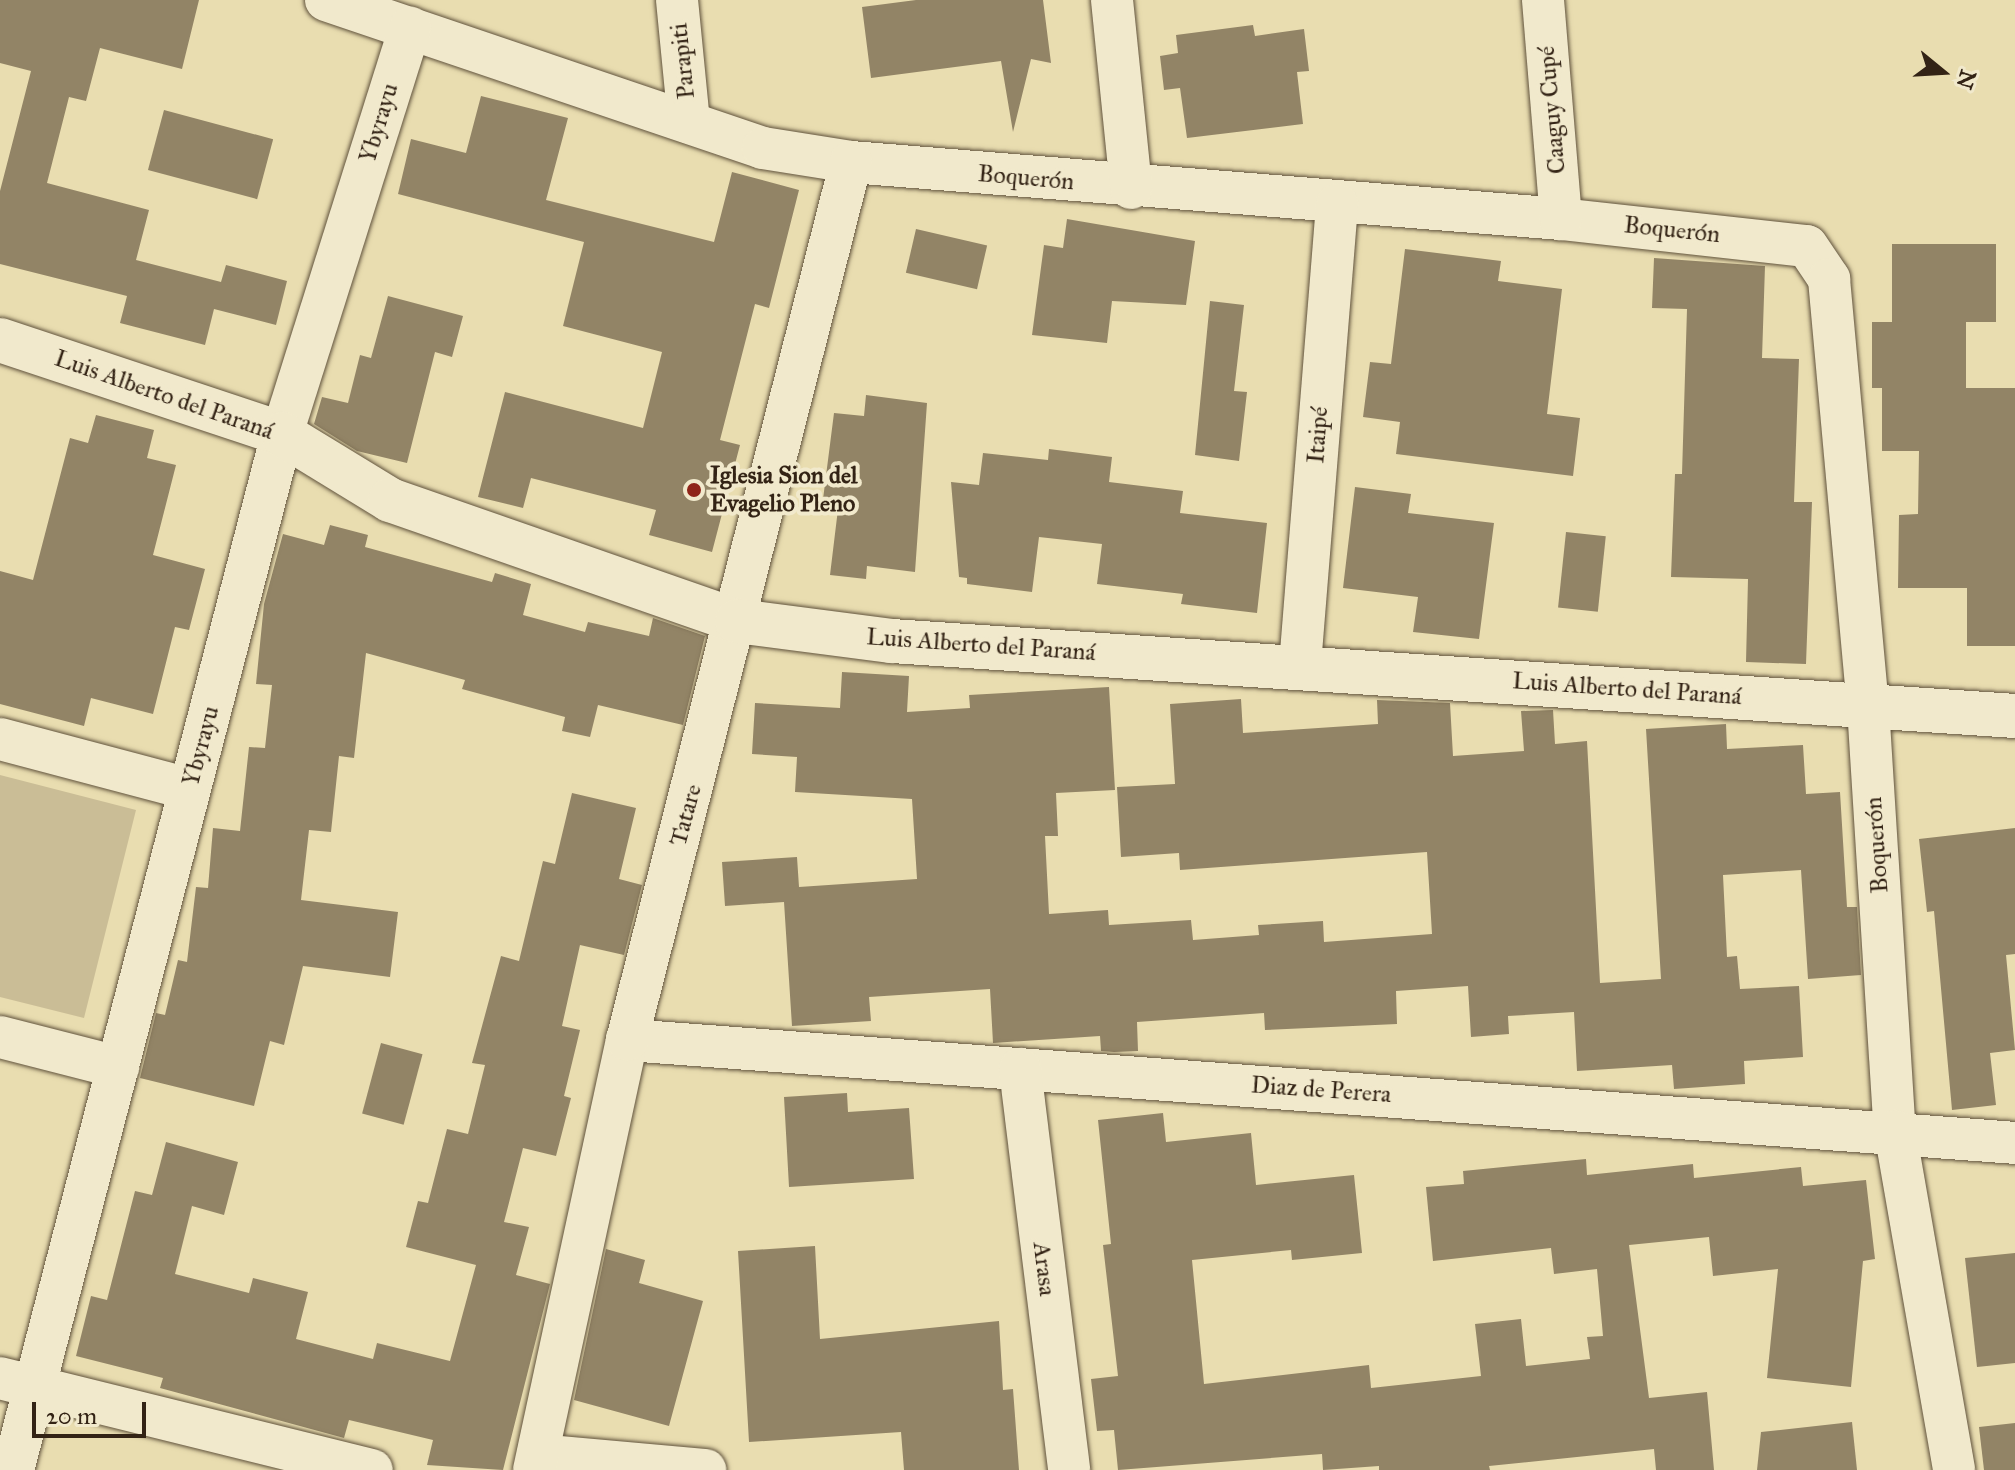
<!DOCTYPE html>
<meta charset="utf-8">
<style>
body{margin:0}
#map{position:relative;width:2015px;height:1470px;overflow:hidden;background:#e9ddb0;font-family:"IM FELL Great Primer",serif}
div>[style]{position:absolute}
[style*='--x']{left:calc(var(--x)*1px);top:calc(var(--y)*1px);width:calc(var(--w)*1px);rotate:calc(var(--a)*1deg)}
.green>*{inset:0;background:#cabd96}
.building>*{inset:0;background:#928466;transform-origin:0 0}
.roads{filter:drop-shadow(0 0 2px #60523c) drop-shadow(0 0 2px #60523c)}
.street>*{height:42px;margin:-21px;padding:0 21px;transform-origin:21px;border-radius:21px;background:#f1e9cc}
.secondary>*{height:44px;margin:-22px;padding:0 22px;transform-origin:22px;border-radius:22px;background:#f1e9cc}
.dots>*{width:22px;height:22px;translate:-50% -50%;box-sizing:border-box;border:4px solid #f1e9cc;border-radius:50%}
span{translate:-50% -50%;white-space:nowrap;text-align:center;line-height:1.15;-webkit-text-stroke:8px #f1e9cc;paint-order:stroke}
.street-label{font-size:24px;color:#332315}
.poi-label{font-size:24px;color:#332315;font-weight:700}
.left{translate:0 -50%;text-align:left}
.north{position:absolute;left:1903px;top:32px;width:80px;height:80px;-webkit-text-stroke:6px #f1e9cc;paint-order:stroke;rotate:108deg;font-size:22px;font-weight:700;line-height:32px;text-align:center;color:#332315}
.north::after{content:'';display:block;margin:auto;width:28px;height:36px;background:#332315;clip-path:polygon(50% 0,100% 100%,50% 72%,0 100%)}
.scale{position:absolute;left:32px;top:1402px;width:114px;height:36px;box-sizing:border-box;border:4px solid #332315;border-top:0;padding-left:10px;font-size:24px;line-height:28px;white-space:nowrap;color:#332315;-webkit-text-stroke:6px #f1e9cc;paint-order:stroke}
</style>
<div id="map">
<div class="green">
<i style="clip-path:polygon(0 775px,136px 810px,84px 1018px,0 997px)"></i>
</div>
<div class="building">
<i style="clip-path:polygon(0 0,199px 0,182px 69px,100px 48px,86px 101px,69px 97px,47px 183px,149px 210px,136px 260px,221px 282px,226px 265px,287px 281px,276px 325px,214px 309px,205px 345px,120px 323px,127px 296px,0 264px,0 191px,31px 71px,0 63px)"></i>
<i style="clip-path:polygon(916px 0,1043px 0,1051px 63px,1031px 59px,1013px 132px,1001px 61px,871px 78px,862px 7px)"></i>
<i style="clip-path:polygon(1253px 25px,1255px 36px,1304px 29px,1309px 71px,1297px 72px,1303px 124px,1187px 138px,1180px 88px,1164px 90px,1160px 56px,1178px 53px,1176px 35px)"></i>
<i style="clip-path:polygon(481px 96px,568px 118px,546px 200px,714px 242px,732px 172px,799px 190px,769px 308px,755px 304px,720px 440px,740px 445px,712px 552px,649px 535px,656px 510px,531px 478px,523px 508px,478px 497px,505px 392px,643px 428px,662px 352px,563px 326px,584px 242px,398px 194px,411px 139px,466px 153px)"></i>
<i style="left:164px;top:110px;width:113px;height:62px;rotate:15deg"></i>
<i style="clip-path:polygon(1067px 219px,1195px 241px,1186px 305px,1112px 301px,1107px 343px,1032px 335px,1044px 245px,1063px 248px)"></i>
<i style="left:916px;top:229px;width:73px;height:45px;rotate:13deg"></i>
<i style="clip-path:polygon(1892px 244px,1996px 244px,1996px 322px,1966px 322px,1966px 388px,2015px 388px,2015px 646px,1967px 646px,1967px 588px,1898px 588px,1899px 515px,1918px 514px,1919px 451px,1882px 451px,1882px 388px,1872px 388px,1872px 322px,1892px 322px)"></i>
<i style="clip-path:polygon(1405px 249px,1501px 261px,1498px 281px,1562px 289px,1547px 414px,1580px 418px,1573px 476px,1396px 454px,1400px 422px,1363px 417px,1370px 362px,1391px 364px)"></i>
<i style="clip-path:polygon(1654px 258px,1765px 266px,1762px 358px,1799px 359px,1794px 502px,1812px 502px,1806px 664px,1746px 662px,1748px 579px,1671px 577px,1675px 474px,1682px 474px,1687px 309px,1652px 308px)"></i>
<i style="clip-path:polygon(388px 296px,463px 316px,452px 357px,435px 352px,407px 463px,357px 451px,314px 424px,322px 397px,348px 403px,360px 355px,371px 358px)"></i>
<i style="clip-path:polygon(1210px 301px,1244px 305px,1234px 391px,1247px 392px,1239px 461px,1195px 455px)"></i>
<i style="clip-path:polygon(866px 395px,927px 403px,915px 572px,867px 566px,866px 579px,830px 575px,838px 509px,822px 507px,834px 413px,864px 416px)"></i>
<i style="clip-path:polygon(96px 415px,154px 430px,147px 458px,176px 465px,153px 555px,205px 569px,189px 630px,175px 627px,153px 714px,91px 698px,84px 726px,0 704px,0 571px,33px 580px,70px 438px,88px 443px)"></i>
<i style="clip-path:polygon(1049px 449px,1112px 457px,1109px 482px,1183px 491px,1180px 513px,1267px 523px,1257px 613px,1181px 604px,1183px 594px,1097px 584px,1102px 544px,1039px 537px,1032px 592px,967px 584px,967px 578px,959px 577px,951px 482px,979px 485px,983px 453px,1048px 460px)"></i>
<i style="clip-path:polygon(1355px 487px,1411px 494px,1408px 513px,1494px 523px,1479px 639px,1413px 632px,1418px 597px,1343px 588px)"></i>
<i style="clip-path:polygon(330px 525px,368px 535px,365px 547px,492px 582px,495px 573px,531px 584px,523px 615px,585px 632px,588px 622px,649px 636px,653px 618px,705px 636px,683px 725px,598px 705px,590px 737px,562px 731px,565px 717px,462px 689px,465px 680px,366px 653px,354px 758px,339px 756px,331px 832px,309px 830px,301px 900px,398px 912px,390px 977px,303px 966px,284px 1045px,270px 1041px,254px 1106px,140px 1078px,156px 1013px,165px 1015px,178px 960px,187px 962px,196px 887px,208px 888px,213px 828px,240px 831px,249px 747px,265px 748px,272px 685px,256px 684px,264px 604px,283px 534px,324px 545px)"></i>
<i style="left:1566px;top:532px;width:40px;height:76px;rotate:6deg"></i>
<i style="clip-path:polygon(842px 672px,909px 676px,907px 712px,970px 708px,969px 695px,1109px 687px,1115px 790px,1056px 793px,1058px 836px,1045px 836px,1049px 914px,1108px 910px,1109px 925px,1191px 920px,1193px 940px,1259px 935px,1258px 925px,1323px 921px,1324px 942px,1432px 934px,1427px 852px,1180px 870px,1179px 853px,1121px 857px,1117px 787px,1175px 784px,1170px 704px,1241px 699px,1243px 733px,1378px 724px,1377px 700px,1450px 703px,1453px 756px,1524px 751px,1521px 711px,1553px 710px,1555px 744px,1587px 741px,1600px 983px,1661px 979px,1646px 729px,1726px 724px,1727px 749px,1803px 745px,1806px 794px,1840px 792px,1847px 907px,1857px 907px,1861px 975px,1808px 979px,1801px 870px,1723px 875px,1727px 957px,1737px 956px,1740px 989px,1799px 986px,1803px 1057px,1744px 1061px,1745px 1084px,1674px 1089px,1672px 1065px,1577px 1071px,1574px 1012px,1508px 1016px,1509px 1034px,1471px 1037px,1468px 986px,1396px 991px,1397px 1024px,1265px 1030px,1264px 1013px,1137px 1022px,1138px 1051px,1114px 1052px,1101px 1051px,1100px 1036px,993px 1043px,990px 989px,869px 997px,871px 1021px,792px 1026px,784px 902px,725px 906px,722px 862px,797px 857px,799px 887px,917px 879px,912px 799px,795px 792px,797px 757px,752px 754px,755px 703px,840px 708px)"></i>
<i style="clip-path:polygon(572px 793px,636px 808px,619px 879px,642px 885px,624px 955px,580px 945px,562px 1026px,580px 1030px,564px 1096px,571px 1098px,556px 1156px,523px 1148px,504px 1222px,529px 1227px,516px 1275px,550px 1284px,503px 1470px,427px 1465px,433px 1440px,349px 1420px,344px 1438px,160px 1388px,163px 1378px,76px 1356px,91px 1296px,107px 1300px,135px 1191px,152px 1195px,166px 1142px,238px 1162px,224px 1215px,192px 1206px,175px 1274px,249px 1293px,253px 1278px,308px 1292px,296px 1339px,373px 1359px,377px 1343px,450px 1361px,476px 1265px,406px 1247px,418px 1201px,428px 1203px,447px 1129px,468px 1134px,485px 1065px,472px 1063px,501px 956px,519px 961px,543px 861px,555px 864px)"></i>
<i style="clip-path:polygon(2015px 828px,2015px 954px,2006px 955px,2015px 1050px,1990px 1053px,1996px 1105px,1952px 1110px,1934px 911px,1927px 912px,1919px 839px)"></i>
<i style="left:381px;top:1043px;width:43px;height:73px;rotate:15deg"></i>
<i style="clip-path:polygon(847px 1093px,848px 1112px,909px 1108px,914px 1179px,789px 1187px,784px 1097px)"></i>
<i style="clip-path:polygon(1163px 1113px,1166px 1142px,1251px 1133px,1256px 1185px,1354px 1175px,1362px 1253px,1292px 1260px,1291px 1250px,1192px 1260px,1204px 1384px,1369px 1365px,1371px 1388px,1481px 1376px,1475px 1324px,1521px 1319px,1526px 1366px,1590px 1359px,1587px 1337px,1603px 1336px,1597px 1269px,1554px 1274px,1551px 1248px,1433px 1261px,1426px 1187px,1464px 1184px,1463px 1171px,1586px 1159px,1587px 1175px,1693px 1164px,1694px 1178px,1801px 1167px,1803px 1186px,1866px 1180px,1875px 1259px,1863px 1261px,1851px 1387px,1767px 1378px,1778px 1269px,1713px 1276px,1709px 1237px,1629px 1245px,1649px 1398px,1707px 1392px,1714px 1470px,1656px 1470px,1654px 1449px,1489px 1466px,1490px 1470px,1379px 1470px,1379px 1466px,1323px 1470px,1322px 1454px,1118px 1470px,1114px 1430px,1097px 1431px,1091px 1379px,1118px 1376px,1103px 1245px,1111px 1244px,1098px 1120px)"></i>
<i style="clip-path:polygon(815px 1246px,820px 1339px,999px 1321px,1003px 1390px,1013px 1389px,1019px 1470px,904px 1470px,901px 1432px,749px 1442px,738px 1251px)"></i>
<i style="clip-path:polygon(606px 1249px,645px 1260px,639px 1283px,703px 1301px,669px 1426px,574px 1400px)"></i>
<i style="clip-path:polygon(2015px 1253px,2015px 1363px,1977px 1367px,1965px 1258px)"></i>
<i style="clip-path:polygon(1852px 1422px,1857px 1470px,1757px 1470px,1761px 1432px)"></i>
<i style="clip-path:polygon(2015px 1423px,2015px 1470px,1984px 1470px,1979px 1427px)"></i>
</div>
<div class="roads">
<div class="street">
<i style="--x:326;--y:0;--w:461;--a:18.7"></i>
<i style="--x:763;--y:148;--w:89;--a:9"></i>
<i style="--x:851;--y:162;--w:712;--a:4.59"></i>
<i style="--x:1561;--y:219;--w:247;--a:6.3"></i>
<i style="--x:1807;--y:246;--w:40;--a:56"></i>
<i style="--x:1829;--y:279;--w:430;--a:84.8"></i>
<i style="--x:1868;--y:707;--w:425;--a:86.4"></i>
<i style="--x:1895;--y:1131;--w:344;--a:80.1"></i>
<i style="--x:677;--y:0;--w:123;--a:84.4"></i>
<i style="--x:1112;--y:0;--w:189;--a:84.2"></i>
<i style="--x:1543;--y:0;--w:220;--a:85.3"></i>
<i style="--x:1300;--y:665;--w:462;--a:-85.4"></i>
<i style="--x:0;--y:739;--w:196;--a:14.8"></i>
<i style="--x:0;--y:1037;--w:122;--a:14.3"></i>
<i style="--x:627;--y:1040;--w:1392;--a:4.24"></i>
<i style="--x:1020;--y:1069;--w:404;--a:83"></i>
<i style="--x:0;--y:1378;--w:383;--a:13.9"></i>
<i style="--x:538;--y:1455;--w:168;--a:5.1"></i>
<i style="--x:13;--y:1470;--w:1070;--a:-75.44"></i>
<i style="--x:282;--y:434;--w:426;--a:-72.5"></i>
<i style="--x:534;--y:1470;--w:440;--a:-77.8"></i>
<i style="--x:627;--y:1040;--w:906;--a:-75.69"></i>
</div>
<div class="secondary">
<i style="--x:0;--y:340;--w:297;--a:18.4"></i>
<i style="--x:282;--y:434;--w:127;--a:31.4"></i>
<i style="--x:390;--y:500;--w:367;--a:19.2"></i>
<i style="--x:737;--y:621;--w:156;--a:7.4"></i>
<i style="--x:892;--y:641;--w:1126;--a:3.82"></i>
</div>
</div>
<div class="dots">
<i style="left:694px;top:490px;background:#8f2418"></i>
</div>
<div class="street-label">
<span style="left:683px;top:61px;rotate:-96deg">Parapiti</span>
<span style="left:1552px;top:110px;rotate:-95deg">Caaguy Cupé</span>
<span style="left:379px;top:123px;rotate:-73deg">Ybyrayu</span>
<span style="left:1026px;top:178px;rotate:5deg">Boquerón</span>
<span style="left:1672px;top:230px;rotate:6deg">Boquerón</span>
<span style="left:164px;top:395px;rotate:19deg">Luis Alberto del Paraná</span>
<span style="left:1318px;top:435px;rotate:-86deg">Itaipé</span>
<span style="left:981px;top:645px;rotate:4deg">Luis Alberto del Paraná</span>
<span style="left:1627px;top:689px;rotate:4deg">Luis Alberto del Paraná</span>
<span style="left:201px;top:746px;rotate:-75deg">Ybyrayu</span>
<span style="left:686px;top:815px;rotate:-75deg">Tatare</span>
<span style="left:1877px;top:845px;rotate:-94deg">Boquerón</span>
<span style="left:1321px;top:1090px;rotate:4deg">Diaz de Perera</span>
<span style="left:1044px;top:1269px;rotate:83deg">Arasa</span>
</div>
<div class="poi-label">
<span class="left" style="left:710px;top:490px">Iglesia Sion del<br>Evagelio Pleno</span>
</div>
<div class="north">N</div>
<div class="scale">20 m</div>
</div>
